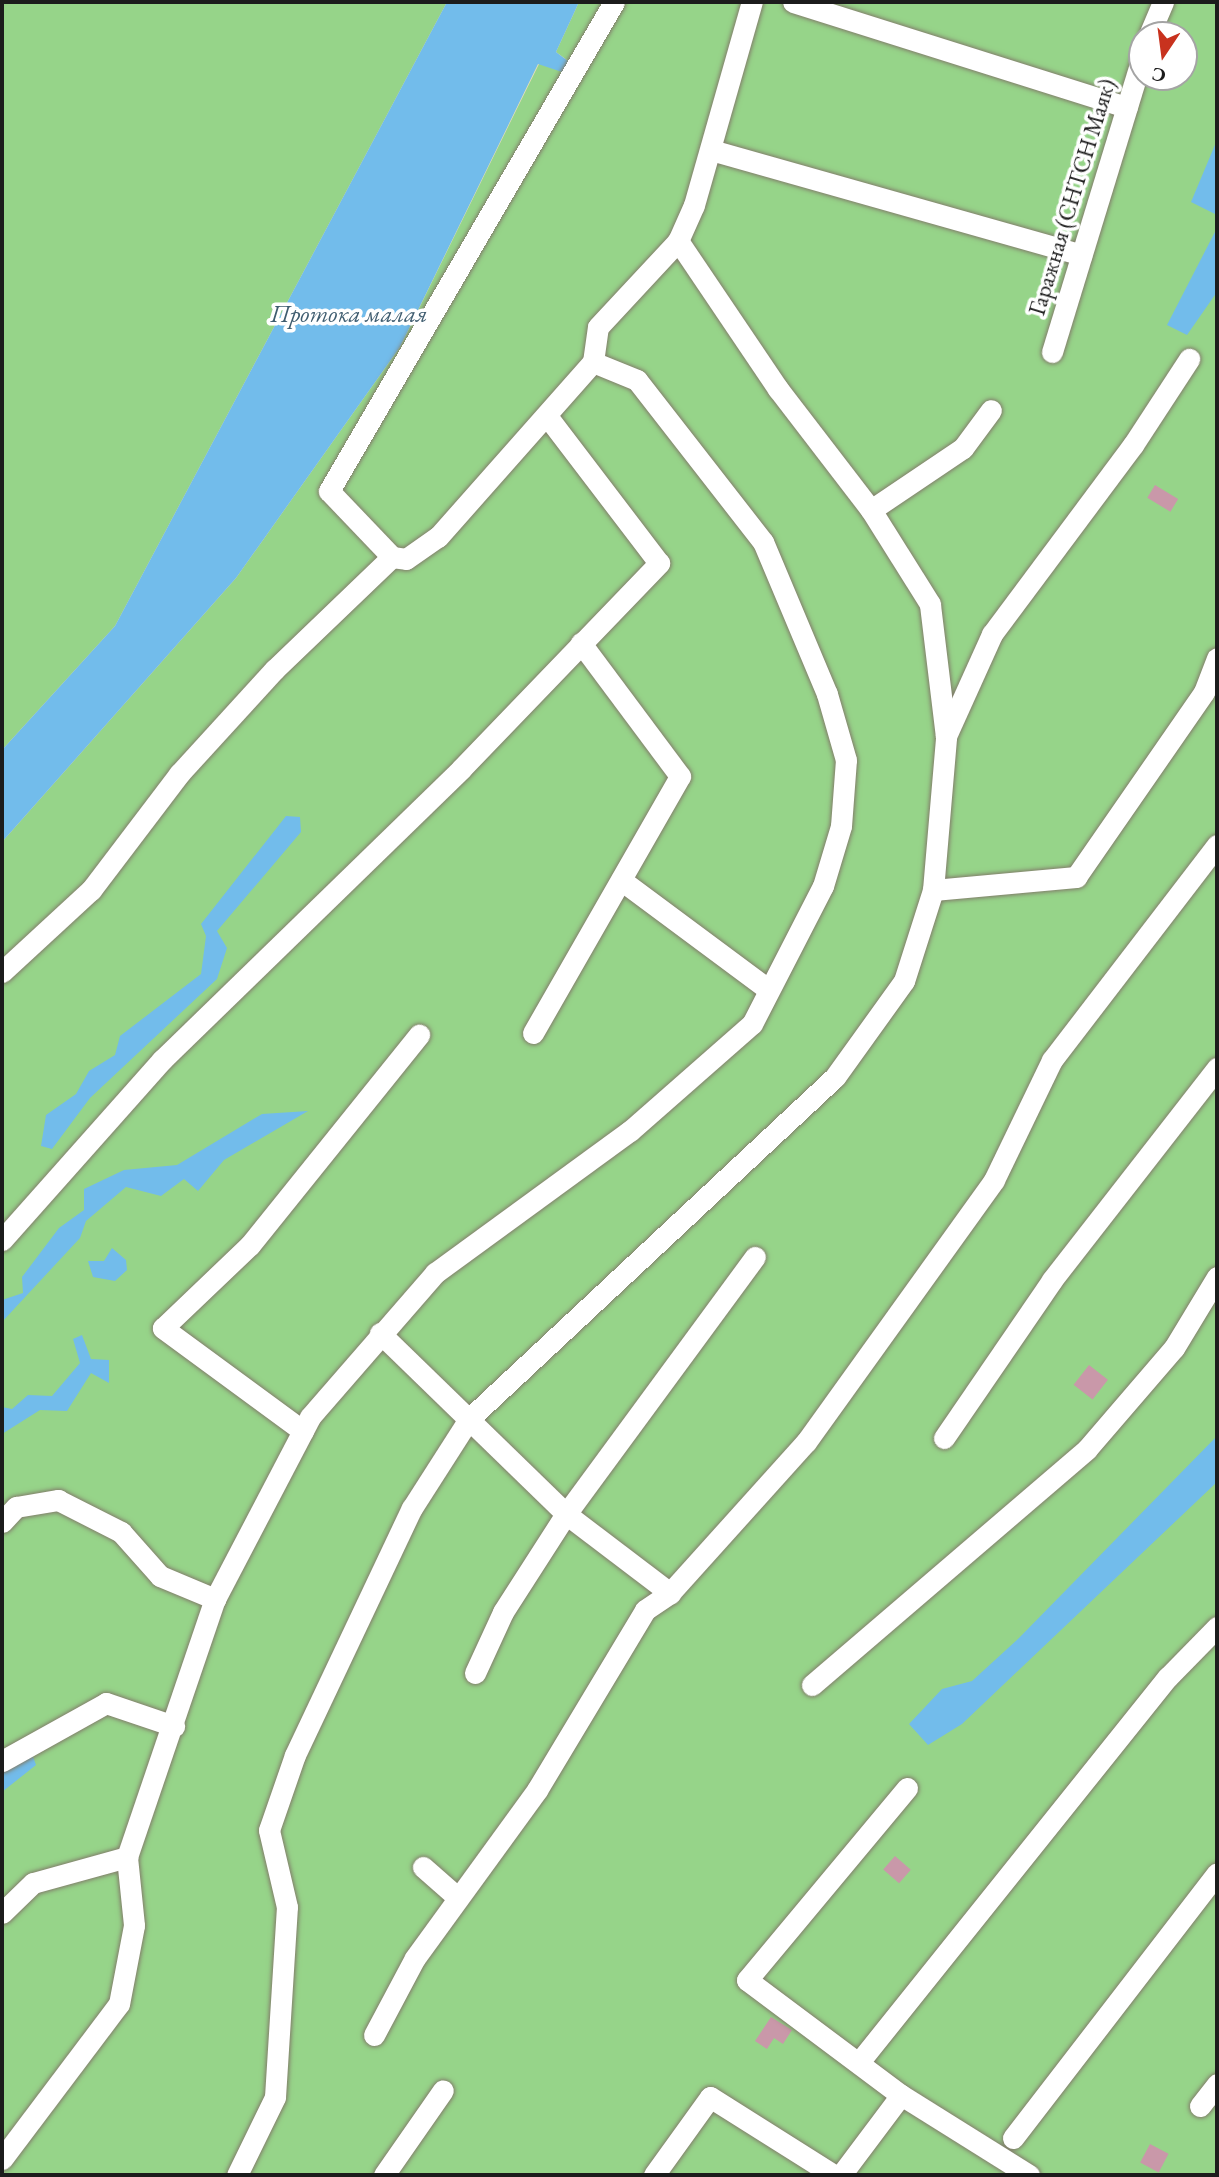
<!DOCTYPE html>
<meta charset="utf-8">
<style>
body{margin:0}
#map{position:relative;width:1219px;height:2177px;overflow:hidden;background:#e7dfba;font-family:"EB Garamond",serif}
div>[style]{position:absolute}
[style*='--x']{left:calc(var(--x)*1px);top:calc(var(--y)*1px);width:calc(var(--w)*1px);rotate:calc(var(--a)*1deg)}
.green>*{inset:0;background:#96d489}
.water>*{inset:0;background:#72bceb}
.building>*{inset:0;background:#c998a9;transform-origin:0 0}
.roads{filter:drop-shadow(0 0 2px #827e6b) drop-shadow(0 0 2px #827e6b)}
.minor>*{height:21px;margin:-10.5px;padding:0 10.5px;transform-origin:10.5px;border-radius:10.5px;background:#fff}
span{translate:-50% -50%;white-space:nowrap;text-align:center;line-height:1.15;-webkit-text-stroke:7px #fff;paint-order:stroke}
.street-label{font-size:23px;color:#1c1c1c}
.water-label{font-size:24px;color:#3e5c6f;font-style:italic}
.frame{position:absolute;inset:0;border:4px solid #1c1c1c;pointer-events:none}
.north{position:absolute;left:1128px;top:21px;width:70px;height:70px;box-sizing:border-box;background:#fff;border:2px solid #a4a4a4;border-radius:50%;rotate:193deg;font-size:19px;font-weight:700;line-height:28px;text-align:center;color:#1c1c1c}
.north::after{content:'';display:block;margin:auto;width:24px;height:32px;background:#c8321e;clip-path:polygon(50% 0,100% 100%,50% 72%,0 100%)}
</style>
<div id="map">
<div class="green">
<i style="clip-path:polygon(2px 2px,447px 2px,115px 626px,2px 750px)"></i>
<i style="clip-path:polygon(evenodd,579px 2px,1217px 2px,1217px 2175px,2px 2175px,2px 842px,236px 578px,400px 347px,539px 64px,567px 60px,556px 52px,579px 2px,1142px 35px,1184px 35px,1184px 77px,1142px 77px,1142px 35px)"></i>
</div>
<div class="water">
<i style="clip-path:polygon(447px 2px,579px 2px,556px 52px,568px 61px,562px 72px,538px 64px,400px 347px,236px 578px,2px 842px,2px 750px,115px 626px)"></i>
<i style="clip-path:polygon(1217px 140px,1217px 215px,1191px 202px)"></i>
<i style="clip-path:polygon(1217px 228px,1217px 292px,1187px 335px,1167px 325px)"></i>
<i style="clip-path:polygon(286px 816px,300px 817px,301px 832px,217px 931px,227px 948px,217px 979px,90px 1098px,52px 1149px,41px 1146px,46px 1115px,76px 1094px,89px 1071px,115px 1055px,120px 1036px,201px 974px,206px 936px,201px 924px)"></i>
<i style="clip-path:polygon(308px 1111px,224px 1160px,198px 1191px,184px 1179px,161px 1196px,126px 1187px,86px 1221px,80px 1238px,2px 1322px,2px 1300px,23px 1293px,22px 1277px,59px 1228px,84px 1210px,84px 1189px,124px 1170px,177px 1165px,262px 1114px)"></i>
<i style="clip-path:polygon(112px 1248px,126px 1260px,127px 1270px,115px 1281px,93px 1277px,88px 1261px,104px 1261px)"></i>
<i style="clip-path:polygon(82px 1335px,91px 1359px,109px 1360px,109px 1383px,91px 1373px,67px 1411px,40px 1410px,2px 1434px,2px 1407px,12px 1409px,28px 1395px,52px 1396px,80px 1363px,73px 1339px)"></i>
<i style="clip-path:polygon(1217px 1436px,1217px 1482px,962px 1724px,928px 1745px,909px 1724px,942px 1689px,972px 1681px,1019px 1638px)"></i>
<i style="clip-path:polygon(31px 1751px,36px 1765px,2px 1792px,2px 1767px)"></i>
</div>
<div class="building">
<i style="left:1155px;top:485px;width:27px;height:15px;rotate:31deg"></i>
<i style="left:1089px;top:1365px;width:24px;height:25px;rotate:38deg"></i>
<i style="left:895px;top:1856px;width:21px;height:18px;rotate:41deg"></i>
<i style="clip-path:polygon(771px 2017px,792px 2030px,783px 2044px,774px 2038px,767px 2049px,755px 2041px)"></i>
<i style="left:1150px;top:2144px;width:21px;height:21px;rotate:28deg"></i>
</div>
<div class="roads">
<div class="minor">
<i style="--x:793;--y:2;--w:350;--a:17.5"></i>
<i style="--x:1149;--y:35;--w:36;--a:-67"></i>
<i style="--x:711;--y:150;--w:385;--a:15.8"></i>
<i style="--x:1052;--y:352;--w:307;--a:-73"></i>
<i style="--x:871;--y:510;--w:111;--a:-34"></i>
<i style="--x:963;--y:448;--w:47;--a:-53.6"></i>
<i style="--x:392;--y:557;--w:91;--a:-133.7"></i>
<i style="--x:329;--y:491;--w:566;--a:-59.77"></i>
<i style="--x:946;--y:736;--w:112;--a:-65.7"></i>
<i style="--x:992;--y:634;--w:236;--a:-53.3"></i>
<i style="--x:1133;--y:445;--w:103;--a:-56.9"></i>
<i style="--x:621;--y:880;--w:184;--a:36.6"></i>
<i style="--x:933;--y:890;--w:144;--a:-5.2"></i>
<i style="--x:1076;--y:877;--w:225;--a:-55.3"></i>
<i style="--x:1204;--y:692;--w:36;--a:-69"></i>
<i style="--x:2;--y:972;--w:121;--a:-42.7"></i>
<i style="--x:91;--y:890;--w:146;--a:-52.8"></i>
<i style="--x:179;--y:774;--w:141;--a:-47.6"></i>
<i style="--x:274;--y:670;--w:163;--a:-43.8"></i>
<i style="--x:392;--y:557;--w:14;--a:8"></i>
<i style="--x:406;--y:559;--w:39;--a:-35"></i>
<i style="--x:438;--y:537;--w:234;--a:-48.5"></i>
<i style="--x:593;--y:362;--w:35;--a:-82"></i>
<i style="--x:598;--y:327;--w:117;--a:-47.1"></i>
<i style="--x:678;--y:241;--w:39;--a:-66"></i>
<i style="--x:694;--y:205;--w:211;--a:-74.1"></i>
<i style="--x:533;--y:1033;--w:296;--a:-60.2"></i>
<i style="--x:680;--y:776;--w:166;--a:-126.7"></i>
<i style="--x:2;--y:1240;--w:241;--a:-48.4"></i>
<i style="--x:162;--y:1060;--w:417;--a:-44.2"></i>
<i style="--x:461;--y:769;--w:286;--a:-46.1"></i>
<i style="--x:659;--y:563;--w:185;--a:-127.3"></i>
<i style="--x:380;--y:1333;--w:260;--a:44.2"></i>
<i style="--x:566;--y:1514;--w:131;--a:37.2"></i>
<i style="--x:303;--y:1431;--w:174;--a:-143.7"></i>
<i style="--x:163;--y:1328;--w:120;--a:-43.7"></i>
<i style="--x:250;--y:1245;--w:270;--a:-51.2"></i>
<i style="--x:944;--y:1438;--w:191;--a:-55.6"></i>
<i style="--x:1052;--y:1280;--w:269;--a:-52.1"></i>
<i style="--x:2;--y:1522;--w:21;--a:-47"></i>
<i style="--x:16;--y:1507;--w:43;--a:-9.5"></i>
<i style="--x:58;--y:1500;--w:71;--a:26.9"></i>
<i style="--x:121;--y:1532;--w:59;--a:48.4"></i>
<i style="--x:160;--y:1576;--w:60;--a:22.7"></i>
<i style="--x:475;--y:1673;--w:67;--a:-65.3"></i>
<i style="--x:503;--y:1612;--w:117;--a:-57.3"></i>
<i style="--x:566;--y:1514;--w:319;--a:-53.7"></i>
<i style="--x:812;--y:1685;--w:362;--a:-40.6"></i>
<i style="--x:1087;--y:1449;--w:133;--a:-49.3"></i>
<i style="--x:1174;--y:1348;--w:83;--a:-58.8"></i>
<i style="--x:2;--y:1761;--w:119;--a:-29.1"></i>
<i style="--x:106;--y:1703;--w:72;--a:18.7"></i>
<i style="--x:907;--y:1788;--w:250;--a:129.8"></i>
<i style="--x:747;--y:1980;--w:192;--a:36.8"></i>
<i style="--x:901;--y:2095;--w:151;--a:32"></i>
<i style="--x:423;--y:1867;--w:45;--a:41.4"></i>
<i style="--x:2;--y:1913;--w:43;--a:-44.1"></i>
<i style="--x:33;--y:1883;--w:98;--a:-15.5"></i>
<i style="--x:127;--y:1857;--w:273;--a:-71.2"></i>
<i style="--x:215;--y:1599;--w:205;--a:-62.4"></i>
<i style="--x:310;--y:1417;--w:191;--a:-49"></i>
<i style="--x:435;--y:1273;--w:241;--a:-36.1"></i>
<i style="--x:630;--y:1131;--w:162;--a:-41.3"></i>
<i style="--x:752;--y:1024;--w:155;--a:-62.8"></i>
<i style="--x:823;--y:886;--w:63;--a:-73.3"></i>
<i style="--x:841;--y:826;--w:66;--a:-85.7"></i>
<i style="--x:846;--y:760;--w:69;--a:-106.1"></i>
<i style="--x:827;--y:694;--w:165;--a:-112.8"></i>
<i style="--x:763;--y:542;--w:205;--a:-127.9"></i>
<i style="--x:637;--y:380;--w:48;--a:-157.8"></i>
<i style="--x:374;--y:2035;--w:87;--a:-62"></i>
<i style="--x:415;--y:1958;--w:208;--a:-54"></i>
<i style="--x:537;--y:1790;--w:210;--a:-59"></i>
<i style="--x:645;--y:1610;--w:30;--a:-34"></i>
<i style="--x:670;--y:1593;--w:203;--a:-48"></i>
<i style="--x:806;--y:1442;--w:322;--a:-54.3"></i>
<i style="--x:994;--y:1180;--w:133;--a:-64.2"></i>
<i style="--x:1052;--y:1060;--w:271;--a:-52.5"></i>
<i style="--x:860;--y:2061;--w:492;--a:-51.3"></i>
<i style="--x:1168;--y:1677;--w:70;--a:-45.6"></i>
<i style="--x:1200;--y:2106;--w:28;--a:-52"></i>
<i style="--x:1013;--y:2138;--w:334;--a:-52.4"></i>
<i style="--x:2;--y:2159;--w:194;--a:-53"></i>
<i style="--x:119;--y:2004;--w:80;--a:-79.2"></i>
<i style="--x:134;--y:1925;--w:68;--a:-95.9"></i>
<i style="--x:237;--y:2175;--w:87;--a:-64"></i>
<i style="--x:275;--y:2097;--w:190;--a:-86.4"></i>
<i style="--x:287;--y:1907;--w:79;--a:-103.2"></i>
<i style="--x:269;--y:1830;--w:79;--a:-70.9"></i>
<i style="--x:295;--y:1755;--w:273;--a:-64.7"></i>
<i style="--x:412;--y:1508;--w:106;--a:-57.4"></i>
<i style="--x:469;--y:1419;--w:501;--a:-43.06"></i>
<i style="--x:835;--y:1077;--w:118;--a:-54.3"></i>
<i style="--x:904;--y:981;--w:96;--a:-72.3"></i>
<i style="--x:933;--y:890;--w:154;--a:-85.1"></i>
<i style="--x:946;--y:737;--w:134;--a:-96.9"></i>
<i style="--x:930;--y:604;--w:111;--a:-122.1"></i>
<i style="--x:871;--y:510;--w:153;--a:-127.5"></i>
<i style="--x:778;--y:389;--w:179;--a:-124"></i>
<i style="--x:384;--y:2175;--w:103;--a:-55.2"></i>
<i style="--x:654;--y:2175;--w:96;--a:-54.3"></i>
<i style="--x:710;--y:2097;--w:146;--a:32.2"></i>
<i style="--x:841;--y:2175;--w:100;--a:-53.1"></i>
</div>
</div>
<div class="street-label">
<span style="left:1072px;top:197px;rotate:-73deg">Гаражная (СНТСН Маяк)</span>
</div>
<div class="water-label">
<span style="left:349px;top:314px">Протока малая</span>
</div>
<div class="frame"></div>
<div class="north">С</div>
</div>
